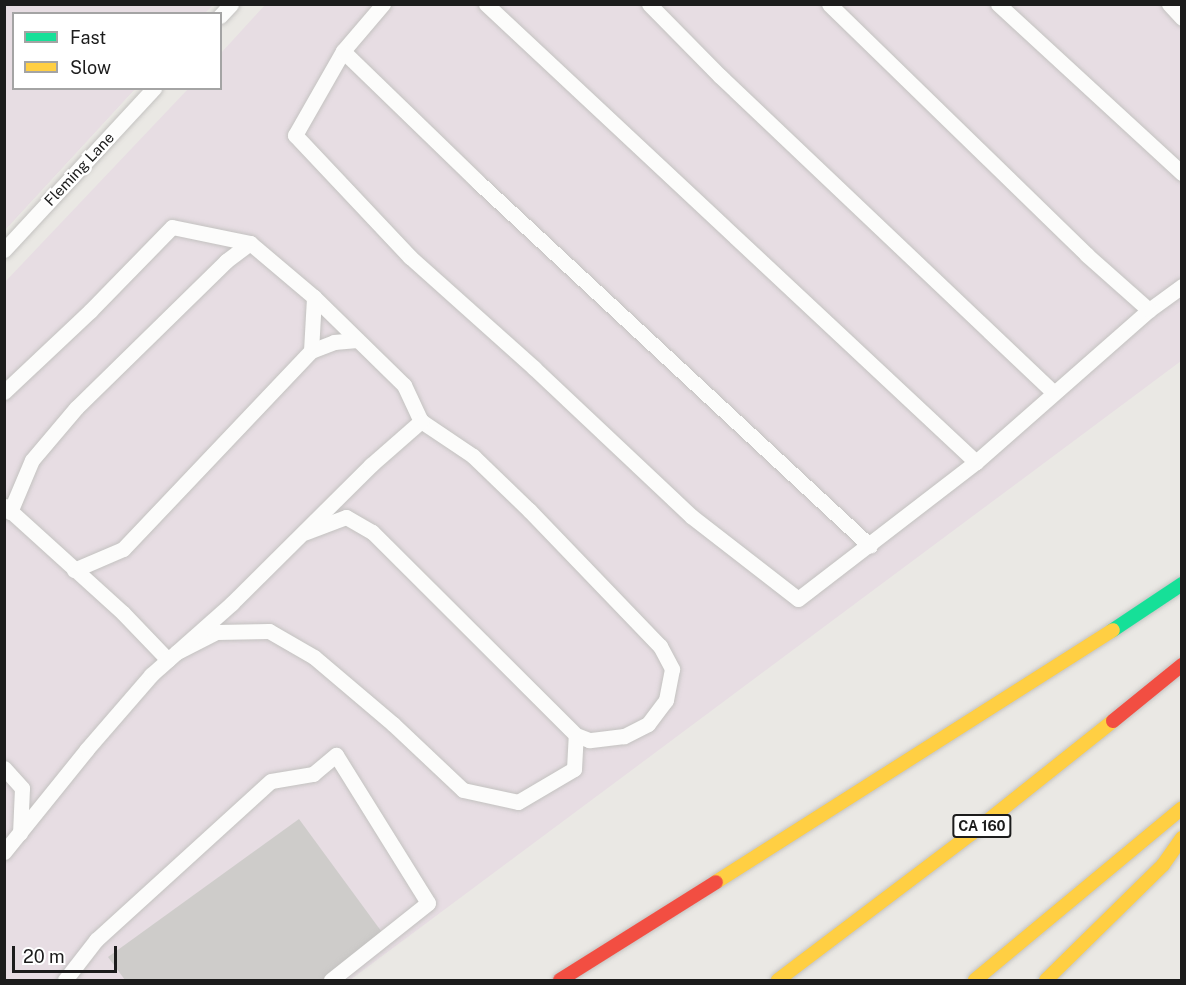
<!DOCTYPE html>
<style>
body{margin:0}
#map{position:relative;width:1186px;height:985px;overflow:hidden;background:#eae8e4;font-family:"Public Sans",sans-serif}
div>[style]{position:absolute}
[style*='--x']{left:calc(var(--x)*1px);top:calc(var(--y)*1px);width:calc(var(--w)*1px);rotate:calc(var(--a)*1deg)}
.industrial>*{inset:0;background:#e7dde3}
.building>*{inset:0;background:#ceccca}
.roads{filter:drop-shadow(0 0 2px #c3c2c0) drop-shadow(0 0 2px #c3c2c0)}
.lane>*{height:15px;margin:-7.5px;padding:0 7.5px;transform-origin:7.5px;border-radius:7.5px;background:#fcfcfb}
.fast>*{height:14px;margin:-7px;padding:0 7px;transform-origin:7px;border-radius:7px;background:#16e098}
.slow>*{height:14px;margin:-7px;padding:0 7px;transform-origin:7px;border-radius:7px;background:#ffcf43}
.jam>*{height:14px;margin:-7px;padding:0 7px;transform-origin:7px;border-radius:7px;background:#f24e42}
span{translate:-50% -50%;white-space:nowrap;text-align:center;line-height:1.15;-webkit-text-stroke:5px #fff;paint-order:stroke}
.shield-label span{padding:2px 4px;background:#fff;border:2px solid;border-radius:4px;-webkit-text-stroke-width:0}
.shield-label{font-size:14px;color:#1c1c1c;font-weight:700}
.street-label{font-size:15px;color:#1c1c1c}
.frame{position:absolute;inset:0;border:6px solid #1c1c1c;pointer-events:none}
.legend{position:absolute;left:12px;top:12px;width:210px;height:78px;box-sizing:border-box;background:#fff;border:2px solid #a4a4a4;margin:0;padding:8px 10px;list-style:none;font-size:18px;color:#1c1c1c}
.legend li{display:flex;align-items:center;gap:12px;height:30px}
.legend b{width:30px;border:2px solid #a4a4a4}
.scale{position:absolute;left:12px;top:946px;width:105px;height:27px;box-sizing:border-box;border:3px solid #1c1c1c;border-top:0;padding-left:8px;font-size:18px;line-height:21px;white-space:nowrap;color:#1c1c1c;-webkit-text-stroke:4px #fff;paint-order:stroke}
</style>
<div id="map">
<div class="industrial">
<i style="clip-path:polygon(5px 4px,213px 5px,204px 14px,14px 14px,14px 88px,135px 89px,5px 230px)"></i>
<i style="clip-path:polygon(265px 5px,1181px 5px,1181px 361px,350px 980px,5px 980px,4px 283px,188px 89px,220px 88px,221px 53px)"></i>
</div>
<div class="building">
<i style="clip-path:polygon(299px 819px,384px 935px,322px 980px,125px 980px,108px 957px)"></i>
</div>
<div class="roads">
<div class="lane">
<i style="--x:383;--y:4;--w:62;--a:130.4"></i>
<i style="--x:343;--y:51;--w:97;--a:119.7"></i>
<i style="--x:295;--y:135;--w:168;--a:46.7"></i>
<i style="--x:410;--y:257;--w:166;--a:41.8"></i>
<i style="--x:534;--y:368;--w:216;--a:43.3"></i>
<i style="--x:691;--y:516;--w:135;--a:37.8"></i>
<i style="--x:798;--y:599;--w:225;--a:-37.6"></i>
<i style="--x:976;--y:462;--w:230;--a:-41.3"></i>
<i style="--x:1149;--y:310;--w:41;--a:-36"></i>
<i style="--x:486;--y:4;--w:671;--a:43.07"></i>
<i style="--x:649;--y:4;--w:101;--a:45.4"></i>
<i style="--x:720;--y:76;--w:460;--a:43.5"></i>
<i style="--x:829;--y:4;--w:360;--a:44.2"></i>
<i style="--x:1087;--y:255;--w:83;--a:41.6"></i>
<i style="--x:998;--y:4;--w:250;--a:42.6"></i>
<i style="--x:1169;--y:4;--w:19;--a:47"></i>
<i style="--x:220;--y:16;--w:16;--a:-47"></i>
<i style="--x:343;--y:51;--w:187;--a:44.1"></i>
<i style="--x:477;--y:181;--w:536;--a:42.88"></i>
<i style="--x:4;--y:250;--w:221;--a:-47.2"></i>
<i style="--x:311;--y:351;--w:25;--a:-21"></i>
<i style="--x:334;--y:342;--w:23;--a:-5"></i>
<i style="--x:4;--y:392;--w:118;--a:-43.3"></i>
<i style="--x:90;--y:311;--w:117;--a:-45.7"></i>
<i style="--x:172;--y:227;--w:80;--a:11.6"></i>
<i style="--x:250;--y:243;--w:84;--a:40.2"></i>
<i style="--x:314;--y:297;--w:126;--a:44.4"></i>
<i style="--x:404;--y:385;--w:40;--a:65"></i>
<i style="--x:421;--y:421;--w:63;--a:33.9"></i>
<i style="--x:473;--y:456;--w:78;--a:44"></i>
<i style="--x:529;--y:510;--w:189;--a:46.1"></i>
<i style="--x:660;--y:646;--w:26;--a:62"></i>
<i style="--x:672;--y:669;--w:32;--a:101"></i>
<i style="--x:666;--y:700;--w:30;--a:127"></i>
<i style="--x:648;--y:724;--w:27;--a:153"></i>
<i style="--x:624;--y:736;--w:35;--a:173"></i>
<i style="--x:589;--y:740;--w:14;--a:-159"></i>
<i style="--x:5;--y:506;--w:159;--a:42.2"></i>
<i style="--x:123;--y:613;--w:65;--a:46.2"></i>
<i style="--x:10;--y:512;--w:56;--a:-67.1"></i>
<i style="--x:32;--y:460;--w:68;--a:-49.8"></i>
<i style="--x:76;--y:408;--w:210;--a:-44.4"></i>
<i style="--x:226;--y:261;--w:30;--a:-37"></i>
<i style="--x:74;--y:570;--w:53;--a:-23.2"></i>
<i style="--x:123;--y:549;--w:273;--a:-46.5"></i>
<i style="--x:311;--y:351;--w:54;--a:-86.8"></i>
<i style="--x:177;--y:652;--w:44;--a:-27.1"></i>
<i style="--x:216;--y:632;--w:53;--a:-1.1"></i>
<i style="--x:269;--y:631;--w:52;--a:30"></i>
<i style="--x:314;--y:657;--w:104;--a:40.3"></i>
<i style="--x:393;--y:724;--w:96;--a:43.3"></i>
<i style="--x:463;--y:790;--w:56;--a:12.3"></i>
<i style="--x:518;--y:802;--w:65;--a:-30.5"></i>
<i style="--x:574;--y:769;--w:34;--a:-87"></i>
<i style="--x:576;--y:735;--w:288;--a:-135.1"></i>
<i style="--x:372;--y:532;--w:30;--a:-150"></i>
<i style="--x:346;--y:517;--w:43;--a:159.4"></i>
<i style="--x:4;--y:768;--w:27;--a:48"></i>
<i style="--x:22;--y:788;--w:45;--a:92.5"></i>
<i style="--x:4;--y:852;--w:132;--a:-51.1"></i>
<i style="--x:87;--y:749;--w:98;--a:-49.1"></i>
<i style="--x:151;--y:675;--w:108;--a:-41.6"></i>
<i style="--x:232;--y:603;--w:196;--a:-44.8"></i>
<i style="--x:371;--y:465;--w:67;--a:-41.3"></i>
<i style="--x:65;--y:980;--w:51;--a:-52.2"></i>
<i style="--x:96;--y:940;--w:236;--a:-42.3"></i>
<i style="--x:271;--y:781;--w:43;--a:-9.5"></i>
<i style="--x:313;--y:774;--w:30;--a:-40"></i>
<i style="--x:336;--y:755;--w:174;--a:58.1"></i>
<i style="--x:428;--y:903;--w:124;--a:141.6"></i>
</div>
<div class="fast">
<i style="--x:1113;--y:630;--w:83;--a:-33.7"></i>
</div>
<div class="slow">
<i style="--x:716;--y:882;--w:470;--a:-32.4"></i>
<i style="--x:778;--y:980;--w:242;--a:-37.1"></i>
<i style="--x:971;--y:834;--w:181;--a:-38.5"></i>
<i style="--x:975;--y:980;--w:269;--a:-39.7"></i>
<i style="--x:1046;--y:980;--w:164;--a:-44.5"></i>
<i style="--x:1163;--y:865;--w:33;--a:-55"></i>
</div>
<div class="jam">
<i style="--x:1113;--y:721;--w:89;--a:-39.1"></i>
<i style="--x:560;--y:980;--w:184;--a:-32.1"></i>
</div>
</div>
<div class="shield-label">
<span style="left:982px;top:826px">CA 160</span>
</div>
<div class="street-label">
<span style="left:79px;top:169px;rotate:-47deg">Fleming Lane</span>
</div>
<div class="frame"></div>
<ul class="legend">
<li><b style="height:8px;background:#16e098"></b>Fast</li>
<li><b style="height:8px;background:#ffcf43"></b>Slow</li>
</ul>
<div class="scale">20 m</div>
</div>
